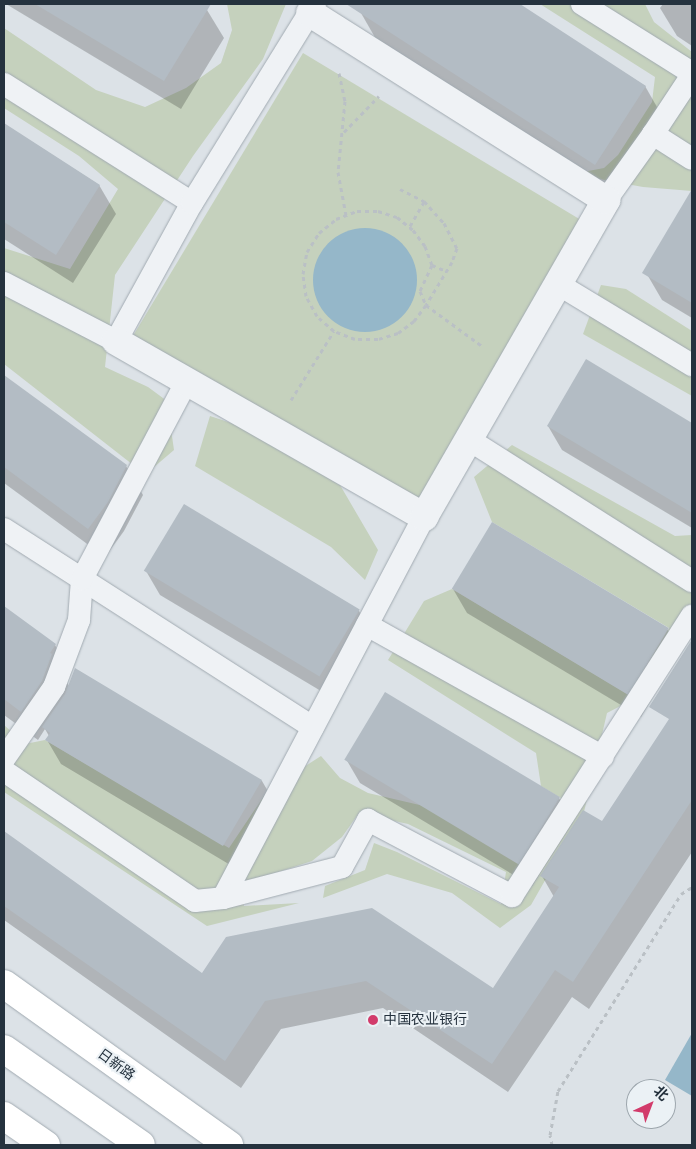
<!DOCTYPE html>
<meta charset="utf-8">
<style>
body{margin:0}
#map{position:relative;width:696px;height:1149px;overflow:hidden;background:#dce2e7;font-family:Signika,"Noto Sans SC",sans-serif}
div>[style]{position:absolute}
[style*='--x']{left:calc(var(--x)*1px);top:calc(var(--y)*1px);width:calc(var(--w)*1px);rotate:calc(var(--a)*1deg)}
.green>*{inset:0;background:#c5d1bd;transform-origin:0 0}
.water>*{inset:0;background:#95b7c9}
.round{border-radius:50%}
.shadow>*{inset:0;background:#0003}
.building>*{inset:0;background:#b3bcc4;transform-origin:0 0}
.path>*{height:3px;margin-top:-1.5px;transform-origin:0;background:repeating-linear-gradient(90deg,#bac0c5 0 4px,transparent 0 8px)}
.roads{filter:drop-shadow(0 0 1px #a1aab1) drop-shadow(0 0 1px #a1aab1)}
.lane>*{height:22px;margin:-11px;padding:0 11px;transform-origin:11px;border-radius:11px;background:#eff2f5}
.street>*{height:28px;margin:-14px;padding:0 14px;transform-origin:14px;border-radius:14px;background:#eff2f5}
.secondary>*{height:28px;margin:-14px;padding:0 14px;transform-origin:14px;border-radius:14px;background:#fff}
.dots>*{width:14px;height:14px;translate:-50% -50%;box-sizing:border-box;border:2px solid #ebf1f5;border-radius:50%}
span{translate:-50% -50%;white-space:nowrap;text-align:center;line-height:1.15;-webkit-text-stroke:4px #ebf1f5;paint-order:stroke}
.poi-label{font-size:14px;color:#25323e}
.left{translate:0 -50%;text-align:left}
.street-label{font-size:14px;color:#25323e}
.frame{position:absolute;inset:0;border:5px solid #25323e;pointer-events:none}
.north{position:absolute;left:626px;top:1079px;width:50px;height:50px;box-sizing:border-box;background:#ebf1f5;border:1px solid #9ca5ac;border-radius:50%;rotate:43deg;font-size:14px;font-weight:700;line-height:20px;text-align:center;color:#25323e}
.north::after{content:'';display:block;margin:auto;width:18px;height:22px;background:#d23b6b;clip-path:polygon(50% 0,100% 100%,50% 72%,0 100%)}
</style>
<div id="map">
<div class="green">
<i style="clip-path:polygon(227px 4px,286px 4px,263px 59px,193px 156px,115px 275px,105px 367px,148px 387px,167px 401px,174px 450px,119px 497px,137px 468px,4px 364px,4px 248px,70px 269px,118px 189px,79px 156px,4px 108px,4px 28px,96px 90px,145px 107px,186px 88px,221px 63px,232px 30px)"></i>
<i style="clip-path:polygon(540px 4px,645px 4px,654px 22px,692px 52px,692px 191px,643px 187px,599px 179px,583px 172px,604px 168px,618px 155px,652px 102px,655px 77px)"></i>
<i style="left:303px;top:53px;width:334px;height:330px;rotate:31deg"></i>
<i style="clip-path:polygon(601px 285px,626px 289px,692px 331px,692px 396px,583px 334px)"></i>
<i style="clip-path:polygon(210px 416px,249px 429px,340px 485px,378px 550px,365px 580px,331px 547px,195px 466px)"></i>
<i style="clip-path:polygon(512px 445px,675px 536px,692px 535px,692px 607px,634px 699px,607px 713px,584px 812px,531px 905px,500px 928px,452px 893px,387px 874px,323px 898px,325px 886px,365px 870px,374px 843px,397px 852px,501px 904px,506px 872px,408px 824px,359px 813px,342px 837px,312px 861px,242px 884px,244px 906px,299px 903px,207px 926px,4px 792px,4px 725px,25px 744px,45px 740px,229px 848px,268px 790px,321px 756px,340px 778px,368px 793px,424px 806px,522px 865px,561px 798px,541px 786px,536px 753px,388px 660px,424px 601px,452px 589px,629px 695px,669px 628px,492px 522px,474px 477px)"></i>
</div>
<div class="water">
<i class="round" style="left:313px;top:228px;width:104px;height:104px"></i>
<i style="clip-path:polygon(692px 1033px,692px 1096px,665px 1080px)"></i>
</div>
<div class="shadow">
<i style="clip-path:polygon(6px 4px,198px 4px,207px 10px,224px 38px,181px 109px)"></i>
<i style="clip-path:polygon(367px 4px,517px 4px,645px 86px,661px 114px,611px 192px,377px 41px,361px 13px)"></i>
<i style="clip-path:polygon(663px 4px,692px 4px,692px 46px,677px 36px,660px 8px)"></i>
<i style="clip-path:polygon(4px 124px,99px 185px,116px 214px,73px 283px,4px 239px)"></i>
<i style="clip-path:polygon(690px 213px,692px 214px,692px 318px,662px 300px,648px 276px)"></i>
<i style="clip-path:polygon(586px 361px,692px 424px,692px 528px,562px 450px,548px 426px)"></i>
<i style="clip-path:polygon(4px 376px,126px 466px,143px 495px,124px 531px,105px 557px,4px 483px)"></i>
<i style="clip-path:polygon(146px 571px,359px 611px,373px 635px,336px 700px,160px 595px)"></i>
<i style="clip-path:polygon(453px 589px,666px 627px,680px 652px,641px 717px,467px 613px)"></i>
<i style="clip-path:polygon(4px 608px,55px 645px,71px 674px,66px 681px,69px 686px,262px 781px,276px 805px,237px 869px,61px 764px,47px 740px,49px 736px,45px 729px,38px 740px,4px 715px)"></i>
<i style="clip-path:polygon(692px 686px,692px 852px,589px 1009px,572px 997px,508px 1092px,383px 1008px,281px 1029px,241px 1088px,4px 920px,4px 833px,202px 974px,227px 938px,493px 990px,554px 897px,542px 876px,603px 823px)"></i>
<i style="clip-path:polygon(346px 759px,559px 798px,573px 822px,532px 886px,360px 783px)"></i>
</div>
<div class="building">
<i style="clip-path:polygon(35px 4px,211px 4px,164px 81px)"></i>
<i style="clip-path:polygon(346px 4px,520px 4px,646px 86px,595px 165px)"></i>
<i style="clip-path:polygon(4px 123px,100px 185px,56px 255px,4px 222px)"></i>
<i style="clip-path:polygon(692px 189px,692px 303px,642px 273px)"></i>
<i style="clip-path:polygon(586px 359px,692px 423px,692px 513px,547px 426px)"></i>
<i style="clip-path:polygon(4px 375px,127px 465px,108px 502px,88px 529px,4px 467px)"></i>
<i style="left:184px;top:504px;width:205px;height:78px;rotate:31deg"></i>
<i style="left:492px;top:522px;width:206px;height:78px;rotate:31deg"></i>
<i style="clip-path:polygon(4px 606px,56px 644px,50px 653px,52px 654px,42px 681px,21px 712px,4px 699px)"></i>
<i style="clip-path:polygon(691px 641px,692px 800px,573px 982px,555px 970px,492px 1064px,366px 981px,265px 1001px,225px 1061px,4px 906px,4px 831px,202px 973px,226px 937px,372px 908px,493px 988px,559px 887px,540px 876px,583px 810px,602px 821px,669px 719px,649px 707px)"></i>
<i style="clip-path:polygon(75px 668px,262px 780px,223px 846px,45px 740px,50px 733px,42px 727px,65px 694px)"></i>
<i style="left:385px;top:692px;width:204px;height:79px;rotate:31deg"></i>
</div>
<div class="path">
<i style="--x:339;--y:73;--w:29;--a:78"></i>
<i style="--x:345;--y:101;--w:71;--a:95.6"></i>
<i style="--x:338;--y:172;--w:44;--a:79.5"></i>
<i style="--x:344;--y:132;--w:50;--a:-45.8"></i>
<i style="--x:400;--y:189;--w:27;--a:27"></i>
<i style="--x:424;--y:201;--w:30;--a:48"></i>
<i style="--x:444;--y:223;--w:28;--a:63"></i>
<i style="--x:457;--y:248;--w:15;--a:110"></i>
<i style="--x:452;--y:262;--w:50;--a:121.2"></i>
<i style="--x:426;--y:305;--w:69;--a:36.2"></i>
<i style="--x:357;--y:211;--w:21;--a:0"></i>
<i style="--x:378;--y:211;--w:20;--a:18"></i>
<i style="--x:397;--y:217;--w:21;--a:39"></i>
<i style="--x:413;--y:230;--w:20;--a:53"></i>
<i style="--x:425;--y:246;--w:20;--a:70"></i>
<i style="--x:432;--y:265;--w:29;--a:115"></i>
<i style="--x:420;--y:291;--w:15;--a:67"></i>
<i style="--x:426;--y:305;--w:20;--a:127"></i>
<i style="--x:414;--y:321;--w:20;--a:143"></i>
<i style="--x:398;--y:333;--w:21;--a:163"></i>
<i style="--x:378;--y:339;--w:23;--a:180"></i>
<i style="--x:355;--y:339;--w:22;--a:-159"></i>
<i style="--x:334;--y:331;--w:23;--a:-139"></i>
<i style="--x:317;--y:316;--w:23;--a:-119"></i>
<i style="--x:306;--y:296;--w:22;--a:-98"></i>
<i style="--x:303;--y:274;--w:22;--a:-80"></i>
<i style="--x:307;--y:252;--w:22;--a:-58"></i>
<i style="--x:319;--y:233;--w:22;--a:-39"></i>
<i style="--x:336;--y:219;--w:22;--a:-21"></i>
<i style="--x:410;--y:226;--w:28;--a:-60"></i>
<i style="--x:432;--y:265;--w:15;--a:23"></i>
<i style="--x:291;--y:400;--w:81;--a:-58.1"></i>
<i style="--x:552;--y:1145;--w:10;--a:-101"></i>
<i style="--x:550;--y:1135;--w:45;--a:-79.7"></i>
<i style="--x:558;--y:1091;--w:232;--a:-58"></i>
<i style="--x:681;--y:894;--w:13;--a:-32"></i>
</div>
<div class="roads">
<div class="lane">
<i style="--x:582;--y:4;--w:130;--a:32.1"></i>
<i style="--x:4;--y:84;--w:222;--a:32.3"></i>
<i style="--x:653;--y:134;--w:71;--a:-56.5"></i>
<i style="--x:606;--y:200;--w:81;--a:-54.5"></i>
<i style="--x:653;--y:134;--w:46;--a:32.7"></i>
<i style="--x:4;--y:283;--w:126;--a:27.4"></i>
<i style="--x:116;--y:341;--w:158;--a:-61.2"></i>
<i style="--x:192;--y:203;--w:234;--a:-58.3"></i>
<i style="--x:558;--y:284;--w:157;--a:31.2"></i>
<i style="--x:468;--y:439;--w:265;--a:32.4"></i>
<i style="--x:4;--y:529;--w:367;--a:32.7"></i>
<i style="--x:367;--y:625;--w:270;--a:29.2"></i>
<i style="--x:4;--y:759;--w:88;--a:-55.2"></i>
<i style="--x:54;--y:687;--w:72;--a:-69.5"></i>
<i style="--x:79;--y:620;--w:41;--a:-85.8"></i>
<i style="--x:82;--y:579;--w:224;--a:-62.1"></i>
<i style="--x:4;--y:771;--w:231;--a:34.2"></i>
<i style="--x:195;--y:901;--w:28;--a:-6"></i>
<i style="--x:223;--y:898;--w:431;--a:-62.2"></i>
<i style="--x:223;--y:898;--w:123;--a:-14.6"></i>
<i style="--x:342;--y:867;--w:54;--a:-61"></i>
<i style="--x:368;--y:820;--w:163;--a:27.8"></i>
<i style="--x:512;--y:896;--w:333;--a:-57.3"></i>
</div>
<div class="street">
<i style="--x:116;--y:341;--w:355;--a:29.7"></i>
<i style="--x:424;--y:517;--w:366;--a:-60.1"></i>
<i style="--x:606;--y:200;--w:350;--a:-147.7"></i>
</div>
<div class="secondary">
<i style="--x:4;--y:984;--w:277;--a:35.6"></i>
<i style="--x:4;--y:1049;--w:167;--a:35"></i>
<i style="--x:4;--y:1116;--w:51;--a:34.6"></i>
</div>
</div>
<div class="dots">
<i style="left:373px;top:1020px;background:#d23b6b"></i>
</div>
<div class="poi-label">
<span class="left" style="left:383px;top:1020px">中国农业银行</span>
</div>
<div class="street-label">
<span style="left:116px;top:1065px;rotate:36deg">日新路</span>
</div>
<div class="frame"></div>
<div class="north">北</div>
</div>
